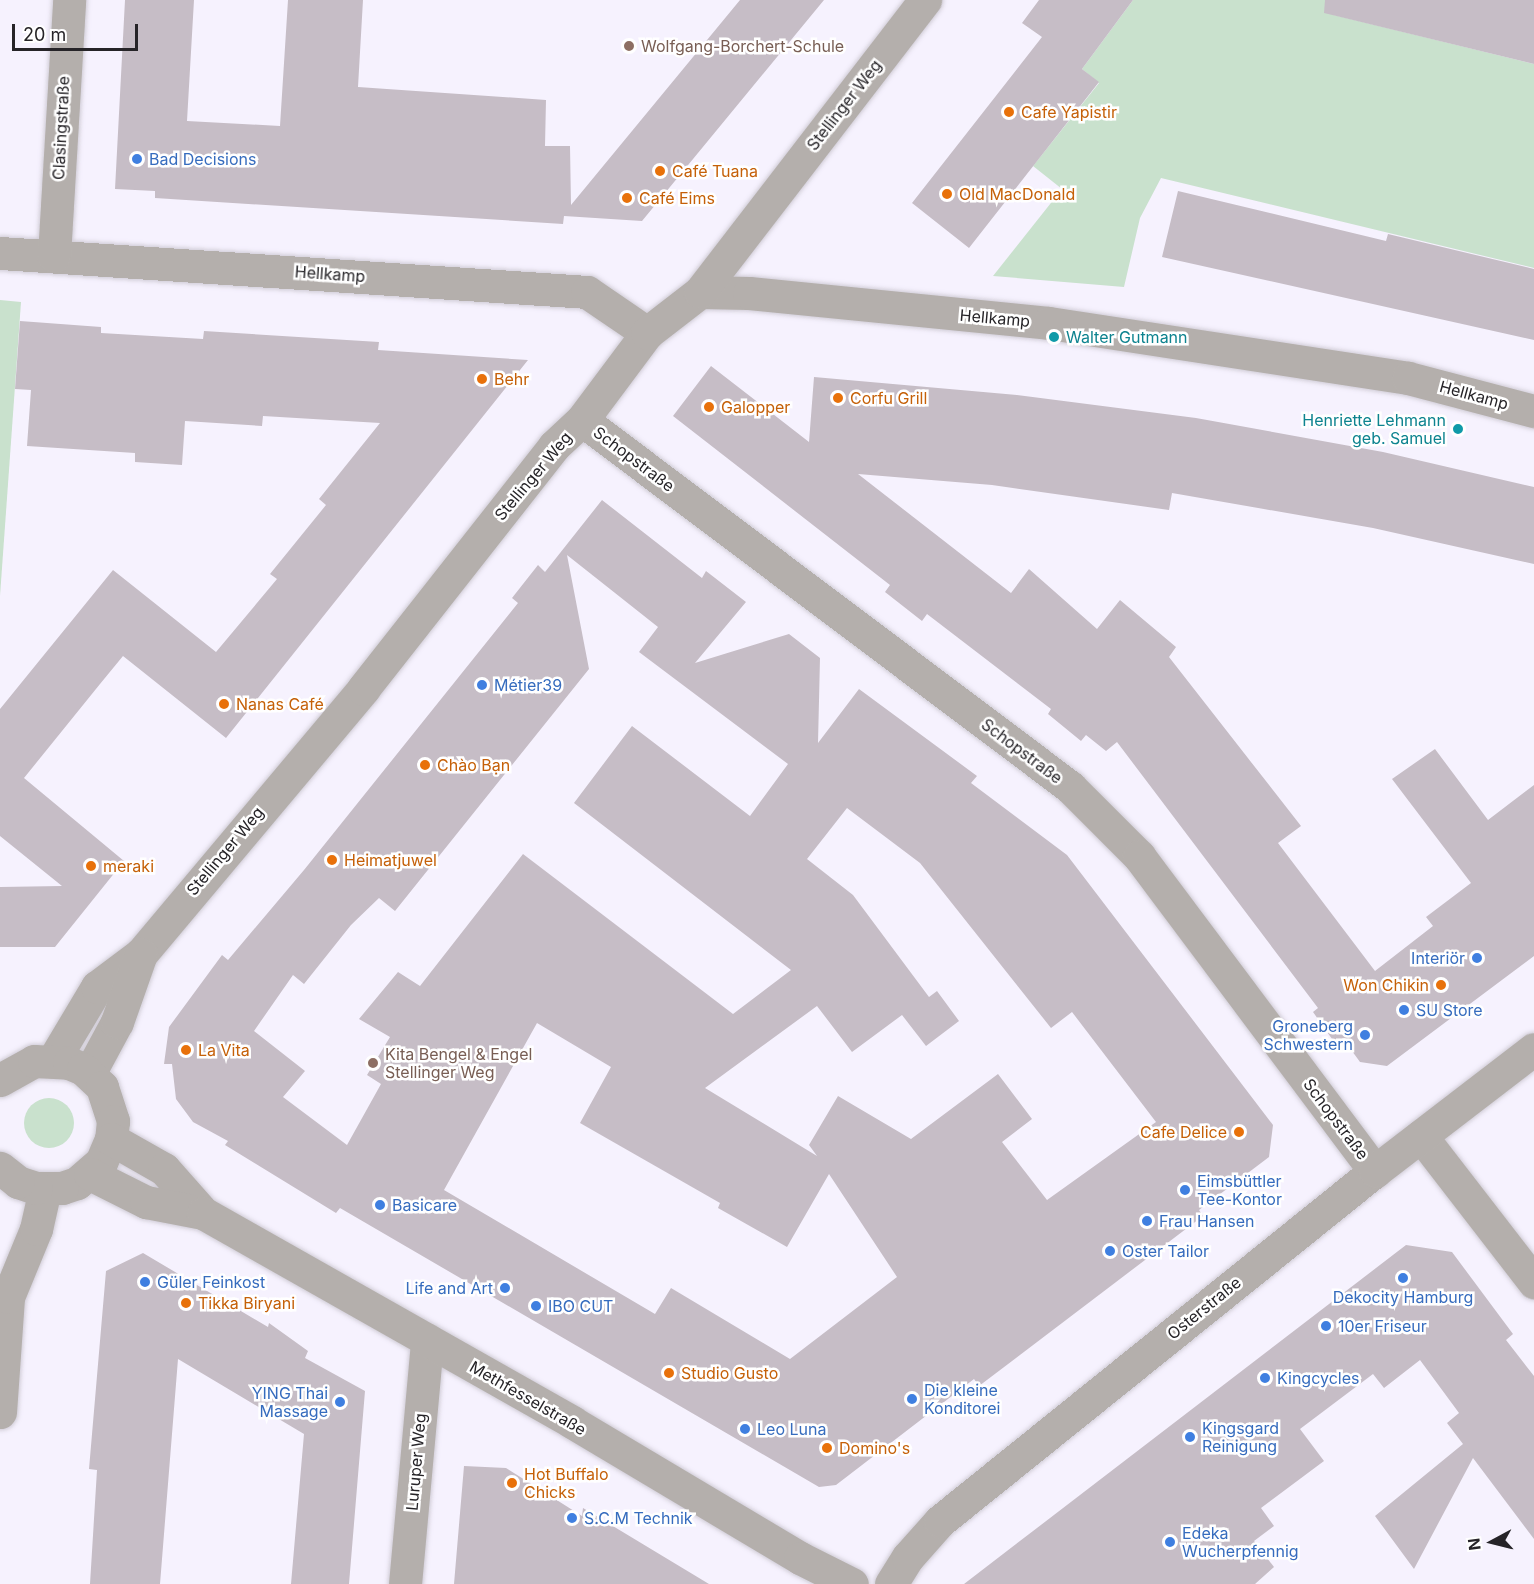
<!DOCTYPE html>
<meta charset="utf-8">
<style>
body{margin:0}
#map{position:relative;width:1534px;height:1584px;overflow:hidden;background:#f6f2fe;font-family:Inter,sans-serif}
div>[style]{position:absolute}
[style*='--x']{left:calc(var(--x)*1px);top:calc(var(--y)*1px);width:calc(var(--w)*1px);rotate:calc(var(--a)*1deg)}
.green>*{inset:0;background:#c9e1cd}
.round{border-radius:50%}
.building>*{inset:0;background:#c6bdc6}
.roads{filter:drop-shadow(0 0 2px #d1cdd7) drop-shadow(0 0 2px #d1cdd7)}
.minor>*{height:33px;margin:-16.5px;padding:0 16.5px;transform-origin:16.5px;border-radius:16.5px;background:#b4afac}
.tertiary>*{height:33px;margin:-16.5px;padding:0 16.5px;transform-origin:16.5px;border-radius:16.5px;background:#b4afac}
.dots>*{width:16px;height:16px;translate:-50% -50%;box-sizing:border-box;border:3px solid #fff;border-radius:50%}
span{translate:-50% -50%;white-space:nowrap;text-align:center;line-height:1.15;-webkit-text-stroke:5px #fff;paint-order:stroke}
.education-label{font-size:16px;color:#785e54}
.left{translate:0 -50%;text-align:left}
.street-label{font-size:16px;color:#262428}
.food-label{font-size:16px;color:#c56008}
.right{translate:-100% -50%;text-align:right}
.shop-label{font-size:16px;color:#366cbe}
.culture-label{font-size:16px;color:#0d838f}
.north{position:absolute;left:1462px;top:1512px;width:60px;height:60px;-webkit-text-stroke:4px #fff;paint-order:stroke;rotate:263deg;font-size:16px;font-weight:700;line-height:24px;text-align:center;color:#262428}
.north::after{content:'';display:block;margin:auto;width:21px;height:27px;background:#262428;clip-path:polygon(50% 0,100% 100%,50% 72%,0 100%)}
.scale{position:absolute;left:12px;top:24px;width:126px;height:27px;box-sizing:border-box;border:3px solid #262428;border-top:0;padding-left:8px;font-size:18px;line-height:21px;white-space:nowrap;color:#262428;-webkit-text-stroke:4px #fff;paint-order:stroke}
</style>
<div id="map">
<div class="green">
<i style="clip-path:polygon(1133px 0,1338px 0,1334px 15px,1534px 64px,1534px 268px,1161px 178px,1140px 218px,1124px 287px,993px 276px,1062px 189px,1033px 166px,1099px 83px,1082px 69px)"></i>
<i style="clip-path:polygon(0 300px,21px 302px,0 596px)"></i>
<i class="round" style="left:24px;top:1098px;width:50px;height:50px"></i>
</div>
<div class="building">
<i style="clip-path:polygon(125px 0,194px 0,187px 121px,280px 126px,288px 0,363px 0,358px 87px,546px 100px,545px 146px,570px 146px,571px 205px,740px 0,824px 0,642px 221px,564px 216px,563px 224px,155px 198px,155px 191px,115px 189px)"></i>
<i style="clip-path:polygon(1039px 0,1133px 0,1082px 69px,1099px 82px,969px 248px,912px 203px,1042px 37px,1022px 23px)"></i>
<i style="clip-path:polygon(1325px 0,1534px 0,1534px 64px,1324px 13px)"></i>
<i style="clip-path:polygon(1178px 191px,1386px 241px,1388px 234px,1534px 269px,1534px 340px,1162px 257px)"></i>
<i style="clip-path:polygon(20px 321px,101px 327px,101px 333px,203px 339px,204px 331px,379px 342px,378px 350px,528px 360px,226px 738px,123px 656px,100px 684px,24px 778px,124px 861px,55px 947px,0 947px,0 887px,62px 886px,0 836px,0 709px,113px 570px,216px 652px,277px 579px,270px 574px,326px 505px,319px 499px,380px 423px,263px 416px,262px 426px,185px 421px,182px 465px,135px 462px,135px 453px,27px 446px,31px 390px,15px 389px)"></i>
<i style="clip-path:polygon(711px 366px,809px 442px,814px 377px,1017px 395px,1196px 418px,1383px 452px,1534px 487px,1534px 564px,1373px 528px,1172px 493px,1169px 510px,992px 485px,858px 474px,1011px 593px,1029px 569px,1097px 629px,1120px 600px,1176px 647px,1169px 657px,1301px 826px,1278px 843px,1375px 971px,1433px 926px,1426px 917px,1471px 883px,1392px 779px,1435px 749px,1488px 820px,1534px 785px,1534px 956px,1387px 1066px,1360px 1062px,1344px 1040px,1337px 1046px,1313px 1012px,1318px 1008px,1117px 742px,1106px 751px,1086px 735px,1081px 741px,1048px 714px,1051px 709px,927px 614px,922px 621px,885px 592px,890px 585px,673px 416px)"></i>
<i style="clip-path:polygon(evenodd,602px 500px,702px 578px,706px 571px,746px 602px,695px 663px,789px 634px,820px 658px,818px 743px,859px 689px,977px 776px,971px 783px,1067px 855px,1273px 1125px,1269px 1157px,1199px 1210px,1203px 1216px,979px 1386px,974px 1379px,836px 1485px,819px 1487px,340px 1208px,336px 1213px,225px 1145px,228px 1141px,193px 1122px,176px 1099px,172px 1064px,164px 1064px,169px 1027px,222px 955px,228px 960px,304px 870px,518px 603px,512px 598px,538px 565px,545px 572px,602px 500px,567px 555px,658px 627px,639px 652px,788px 764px,750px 816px,632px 726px,574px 803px,791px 970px,733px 1014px,523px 854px,420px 986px,398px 972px,359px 1019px,390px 1037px,367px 1075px,381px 1084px,347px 1145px,283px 1097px,305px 1071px,254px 1031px,293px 975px,304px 984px,351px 925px,379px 898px,395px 911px,589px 669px,567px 555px,602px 500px,847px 808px,920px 863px,1051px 1028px,1072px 1012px,1156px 1122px,1047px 1200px,1002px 1142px,1032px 1119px,998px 1074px,911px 1139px,838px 1096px,809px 1145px,817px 1156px,705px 1088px,817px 1006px,852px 1052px,902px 1015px,926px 1046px,959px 1021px,937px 991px,929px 997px,853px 895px,807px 859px,847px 808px,602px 500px,537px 1023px,611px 1067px,580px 1123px,720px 1203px,718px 1208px,787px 1247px,829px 1174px,897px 1277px,790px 1359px,671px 1288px,655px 1314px,444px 1190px,537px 1023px)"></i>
<i style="clip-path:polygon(1406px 1245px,1452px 1252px,1513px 1334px,1506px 1340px,1534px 1376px,1534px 1539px,1473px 1458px,1414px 1569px,1375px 1516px,1463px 1444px,1447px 1423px,1459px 1413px,1420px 1360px,1384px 1388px,1373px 1374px,1300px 1429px,1324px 1461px,1261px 1508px,1274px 1526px,1254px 1541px,1274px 1567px,1255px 1584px,964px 1584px)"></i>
<i style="clip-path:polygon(143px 1253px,268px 1327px,269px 1323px,308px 1351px,305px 1358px,365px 1391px,349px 1584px,291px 1584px,304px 1434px,178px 1359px,160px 1584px,90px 1584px,97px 1470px,89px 1469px,106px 1271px)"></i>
<i style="clip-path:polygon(464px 1466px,506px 1468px,582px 1516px,583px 1508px,709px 1584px,454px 1584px)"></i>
</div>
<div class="roads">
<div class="minor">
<i style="--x:0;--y:253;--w:588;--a:3.8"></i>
<i style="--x:587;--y:292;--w:73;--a:34.3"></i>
<i style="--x:54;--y:256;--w:256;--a:-86.6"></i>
<i style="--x:700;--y:292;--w:49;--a:1.2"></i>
<i style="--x:749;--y:293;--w:301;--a:5.7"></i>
<i style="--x:1049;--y:323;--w:363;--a:8.7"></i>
<i style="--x:1408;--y:378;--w:130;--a:14.7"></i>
<i style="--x:582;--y:420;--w:611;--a:36.94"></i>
<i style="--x:1070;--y:787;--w:98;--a:45"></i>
<i style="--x:1139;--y:856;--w:394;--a:53.2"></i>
<i style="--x:54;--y:1059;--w:84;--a:-59.2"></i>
<i style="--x:97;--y:987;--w:55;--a:-36.9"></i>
<i style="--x:141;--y:954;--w:346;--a:-50"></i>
<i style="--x:363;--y:689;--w:309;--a:-51.8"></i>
<i style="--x:554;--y:446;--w:38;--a:-43"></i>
<i style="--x:582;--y:420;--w:109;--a:-53.2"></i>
<i style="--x:647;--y:333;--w:67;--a:-37.7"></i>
<i style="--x:700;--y:292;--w:369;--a:-52.4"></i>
<i style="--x:89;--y:1074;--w:59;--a:-61.7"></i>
<i style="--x:117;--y:1022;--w:72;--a:-70.6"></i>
<i style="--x:1421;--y:1136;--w:185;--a:52.3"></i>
<i style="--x:0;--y:1412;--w:115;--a:-86"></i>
<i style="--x:8;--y:1297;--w:74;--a:-67.6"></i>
<i style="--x:36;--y:1229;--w:41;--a:-77.3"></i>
<i style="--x:405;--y:1584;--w:245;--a:-84.8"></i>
</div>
<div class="tertiary">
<i style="--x:0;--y:1080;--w:39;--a:-29"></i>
<i style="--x:34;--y:1061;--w:35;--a:3"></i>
<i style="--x:69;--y:1063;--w:15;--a:23"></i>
<i style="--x:83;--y:1069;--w:26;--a:43"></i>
<i style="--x:102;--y:1087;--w:36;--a:72"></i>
<i style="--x:113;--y:1121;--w:18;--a:96"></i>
<i style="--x:111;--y:1139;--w:25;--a:113"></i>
<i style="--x:101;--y:1162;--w:32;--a:139"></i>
<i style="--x:77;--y:1183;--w:16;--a:162"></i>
<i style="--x:62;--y:1188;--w:26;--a:180"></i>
<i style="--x:36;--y:1188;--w:19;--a:-162"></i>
<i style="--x:18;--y:1182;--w:23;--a:-142"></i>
<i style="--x:111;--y:1139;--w:61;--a:29.5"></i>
<i style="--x:164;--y:1169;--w:59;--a:48.4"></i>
<i style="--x:90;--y:1174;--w:63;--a:26.6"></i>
<i style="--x:146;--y:1202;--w:58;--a:10.9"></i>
<i style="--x:203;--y:1213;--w:424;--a:29.5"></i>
<i style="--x:572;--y:1422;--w:265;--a:30.8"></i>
<i style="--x:800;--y:1558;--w:58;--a:26.6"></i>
<i style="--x:891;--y:1584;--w:32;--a:-58"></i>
<i style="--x:908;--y:1557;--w:48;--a:-48.4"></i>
<i style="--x:940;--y:1521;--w:558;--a:-38.82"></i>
<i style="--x:1375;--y:1171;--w:200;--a:-37.5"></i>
</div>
</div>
<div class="dots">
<i style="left:629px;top:46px;background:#8d6e63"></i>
<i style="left:1009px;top:112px;background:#e8710a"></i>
<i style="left:137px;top:159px;background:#3f7fe0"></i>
<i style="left:660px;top:171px;background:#e8710a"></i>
<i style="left:947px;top:194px;background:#e8710a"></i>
<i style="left:627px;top:198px;background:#e8710a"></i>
<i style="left:1054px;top:337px;background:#0f9aa8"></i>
<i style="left:482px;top:379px;background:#e8710a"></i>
<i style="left:838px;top:398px;background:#e8710a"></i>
<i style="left:709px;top:407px;background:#e8710a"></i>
<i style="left:1458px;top:429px;background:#0f9aa8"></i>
<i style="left:482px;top:685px;background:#3f7fe0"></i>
<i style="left:224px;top:704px;background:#e8710a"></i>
<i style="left:425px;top:765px;background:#e8710a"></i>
<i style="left:332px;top:860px;background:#e8710a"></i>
<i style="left:91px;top:866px;background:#e8710a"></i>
<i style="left:1477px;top:958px;background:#3f7fe0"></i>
<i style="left:1441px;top:985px;background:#e8710a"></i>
<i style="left:1404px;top:1010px;background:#3f7fe0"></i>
<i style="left:1365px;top:1035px;background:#3f7fe0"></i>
<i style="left:186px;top:1050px;background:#e8710a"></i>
<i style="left:373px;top:1063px;background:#8d6e63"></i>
<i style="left:1239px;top:1132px;background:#e8710a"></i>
<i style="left:1185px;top:1190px;background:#3f7fe0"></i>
<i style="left:380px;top:1205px;background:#3f7fe0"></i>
<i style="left:1147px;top:1221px;background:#3f7fe0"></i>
<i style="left:1110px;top:1251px;background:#3f7fe0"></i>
<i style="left:1403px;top:1278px;background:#3f7fe0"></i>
<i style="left:145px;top:1282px;background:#3f7fe0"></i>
<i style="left:505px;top:1288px;background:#3f7fe0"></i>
<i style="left:186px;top:1303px;background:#e8710a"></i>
<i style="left:536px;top:1306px;background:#3f7fe0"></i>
<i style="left:1326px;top:1326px;background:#3f7fe0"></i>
<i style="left:669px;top:1373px;background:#e8710a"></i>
<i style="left:1265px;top:1378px;background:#3f7fe0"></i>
<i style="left:912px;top:1399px;background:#3f7fe0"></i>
<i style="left:340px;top:1402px;background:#3f7fe0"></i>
<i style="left:745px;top:1429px;background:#3f7fe0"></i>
<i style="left:1190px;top:1437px;background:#3f7fe0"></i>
<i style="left:827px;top:1448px;background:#e8710a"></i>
<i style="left:512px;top:1483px;background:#e8710a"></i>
<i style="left:572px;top:1518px;background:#3f7fe0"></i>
<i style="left:1170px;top:1542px;background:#3f7fe0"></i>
</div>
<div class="education-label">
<span class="left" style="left:641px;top:46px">Wolfgang-Borchert-Schule</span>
<span class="left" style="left:385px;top:1063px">Kita Bengel &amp; Engel<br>Stellinger Weg</span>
</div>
<div class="street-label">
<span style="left:844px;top:105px;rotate:-52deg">Stellinger Weg</span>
<span style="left:61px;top:128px;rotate:-87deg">Clasingstraße</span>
<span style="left:330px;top:274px;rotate:4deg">Hellkamp</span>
<span style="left:995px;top:318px;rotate:5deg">Hellkamp</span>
<span style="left:1474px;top:395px;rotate:15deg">Hellkamp</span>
<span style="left:634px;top:459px;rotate:37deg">Schopstraße</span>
<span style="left:533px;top:476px;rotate:-50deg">Stellinger Weg</span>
<span style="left:1022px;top:751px;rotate:37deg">Schopstraße</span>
<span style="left:225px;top:851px;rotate:-50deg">Stellinger Weg</span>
<span style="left:1336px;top:1119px;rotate:53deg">Schopstraße</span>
<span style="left:1204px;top:1308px;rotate:-39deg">Osterstraße</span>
<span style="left:528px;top:1398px;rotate:30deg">Methfesselstraße</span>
<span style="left:416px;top:1462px;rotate:-85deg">Luruper Weg</span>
</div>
<div class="food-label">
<span class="left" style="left:1021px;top:112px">Cafe Yapistir</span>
<span class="left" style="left:672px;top:171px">Café Tuana</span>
<span class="left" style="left:959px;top:194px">Old MacDonald</span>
<span class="left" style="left:639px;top:198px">Café Eims</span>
<span class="left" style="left:494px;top:379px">Behr</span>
<span class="left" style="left:850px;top:398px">Corfu Grill</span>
<span class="left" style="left:721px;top:407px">Galopper</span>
<span class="left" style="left:236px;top:704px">Nanas Café</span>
<span class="left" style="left:437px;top:765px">Chào Bạn</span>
<span class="left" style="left:344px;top:860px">Heimatjuwel</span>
<span class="left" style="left:103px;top:866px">meraki</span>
<span class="right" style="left:1429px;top:985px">Won Chikin</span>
<span class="left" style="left:198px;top:1050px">La Vita</span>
<span class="right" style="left:1227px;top:1132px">Cafe Delice</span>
<span class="left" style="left:198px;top:1303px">Tikka Biryani</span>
<span class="left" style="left:681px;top:1373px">Studio Gusto</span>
<span class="left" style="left:839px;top:1448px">Domino's</span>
<span class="left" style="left:524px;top:1483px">Hot Buffalo<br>Chicks</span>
</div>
<div class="shop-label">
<span class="left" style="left:149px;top:159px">Bad Decisions</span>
<span class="left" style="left:494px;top:685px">Métier39</span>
<span class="right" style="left:1465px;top:958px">Interiör</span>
<span class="left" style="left:1416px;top:1010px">SU Store</span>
<span class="right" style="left:1353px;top:1035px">Groneberg<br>Schwestern</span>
<span class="left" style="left:1197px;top:1190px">Eimsbüttler<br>Tee-Kontor</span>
<span class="left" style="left:392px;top:1205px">Basicare</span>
<span class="left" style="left:1159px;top:1221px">Frau Hansen</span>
<span class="left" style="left:1122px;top:1251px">Oster Tailor</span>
<span class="left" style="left:157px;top:1282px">Güler Feinkost</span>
<span class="right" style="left:493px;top:1288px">Life and Art</span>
<span style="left:1403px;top:1297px">Dekocity Hamburg</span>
<span class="left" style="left:548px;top:1306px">IBO CUT</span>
<span class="left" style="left:1338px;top:1326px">10er Friseur</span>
<span class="left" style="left:1277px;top:1378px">Kingcycles</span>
<span class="left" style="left:924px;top:1399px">Die kleine<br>Konditorei</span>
<span class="right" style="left:328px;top:1402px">YING Thai<br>Massage</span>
<span class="left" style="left:1202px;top:1437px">Kingsgard<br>Reinigung</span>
<span class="left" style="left:757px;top:1429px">Leo Luna</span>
<span class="left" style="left:584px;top:1518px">S.C.M Technik</span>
<span class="left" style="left:1182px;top:1542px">Edeka<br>Wucherpfennig</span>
</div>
<div class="culture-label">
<span class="left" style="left:1066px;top:337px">Walter Gutmann</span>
<span class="right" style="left:1446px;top:429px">Henriette Lehmann<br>geb. Samuel</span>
</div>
<div class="north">N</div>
<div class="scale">20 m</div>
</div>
